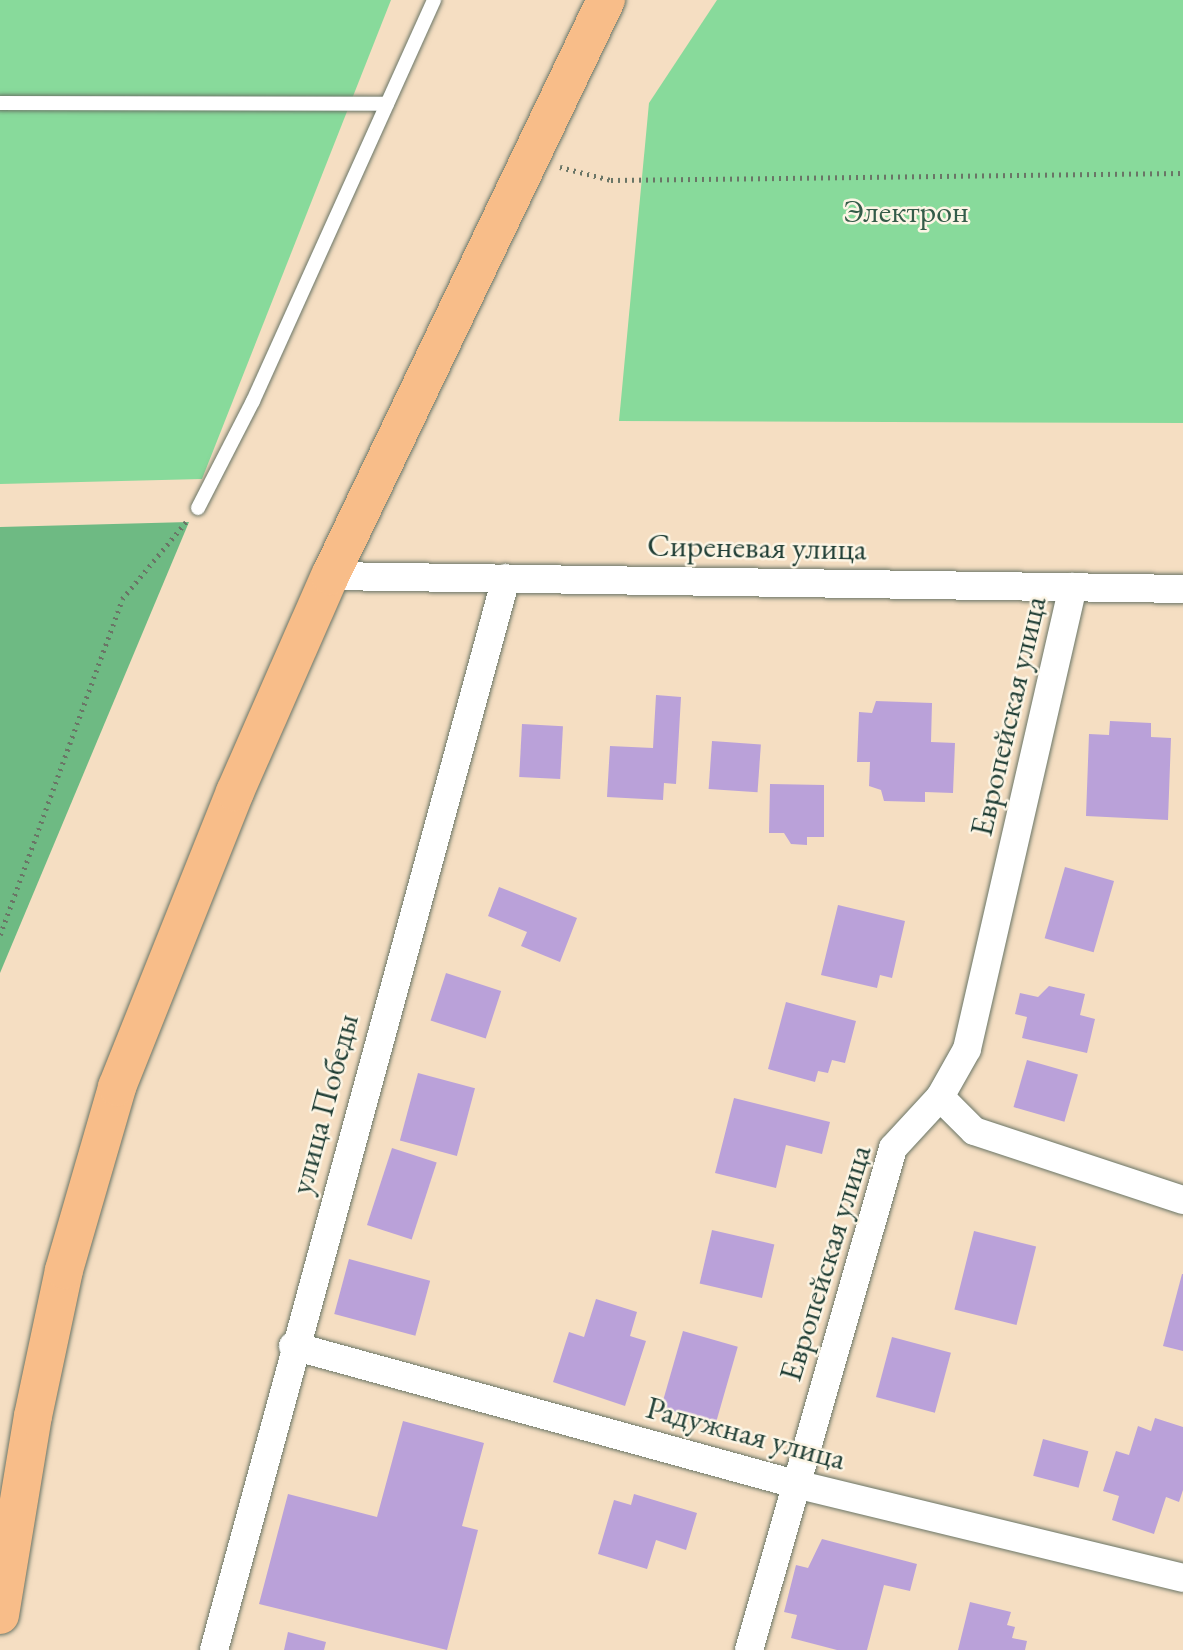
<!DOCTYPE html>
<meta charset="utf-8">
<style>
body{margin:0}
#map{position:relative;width:1183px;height:1650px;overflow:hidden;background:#f5dec2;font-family:"EB Garamond",serif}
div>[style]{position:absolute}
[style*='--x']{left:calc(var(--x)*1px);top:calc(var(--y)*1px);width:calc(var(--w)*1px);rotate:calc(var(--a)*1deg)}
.green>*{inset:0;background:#88da9b}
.forest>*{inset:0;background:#6eba83}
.building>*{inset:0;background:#baa1d9;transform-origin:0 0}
.path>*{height:4.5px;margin-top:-2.25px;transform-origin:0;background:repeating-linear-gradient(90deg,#6a7566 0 2px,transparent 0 7px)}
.roads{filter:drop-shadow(0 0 2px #6a7566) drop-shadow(0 0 2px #6a7566)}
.service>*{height:14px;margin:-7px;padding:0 7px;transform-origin:7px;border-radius:7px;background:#fff}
.minor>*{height:28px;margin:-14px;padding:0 14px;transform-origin:14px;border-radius:14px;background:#fff}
.primary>*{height:38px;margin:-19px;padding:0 19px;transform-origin:19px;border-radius:19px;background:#f8bd89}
span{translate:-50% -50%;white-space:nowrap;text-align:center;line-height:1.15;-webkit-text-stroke:5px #fcf5e5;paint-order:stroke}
.park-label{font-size:32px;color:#345c49}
.street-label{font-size:32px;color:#1f3d34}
</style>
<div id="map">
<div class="green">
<i style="clip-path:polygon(0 0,391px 0,202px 479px,0 484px)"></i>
<i style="clip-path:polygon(717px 0,1183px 0,1183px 423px,619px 421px,649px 103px)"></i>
</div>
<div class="forest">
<i style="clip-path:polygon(189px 522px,0 973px,0 527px)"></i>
</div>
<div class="building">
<i style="clip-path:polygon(656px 695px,681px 697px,676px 784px,664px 783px,663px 800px,607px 797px,610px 746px,653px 748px)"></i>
<i style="clip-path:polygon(876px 701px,932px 703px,931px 742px,955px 743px,953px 793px,925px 792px,925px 802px,884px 801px,881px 790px,869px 786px,870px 762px,857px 762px,859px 712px,872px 713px)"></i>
<i style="clip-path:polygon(1110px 721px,1151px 723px,1151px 737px,1171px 738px,1168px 820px,1086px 816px,1089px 734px,1109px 735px)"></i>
<i style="left:522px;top:724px;width:41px;height:53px;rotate:3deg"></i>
<i style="left:712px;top:741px;width:49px;height:48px;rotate:4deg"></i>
<i style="clip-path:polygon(770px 784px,824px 785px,824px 837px,807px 837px,807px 845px,791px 844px,784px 833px,769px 833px)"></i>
<i style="left:1065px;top:867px;width:51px;height:74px;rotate:16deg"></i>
<i style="clip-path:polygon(499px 887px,577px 918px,560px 962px,521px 946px,527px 932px,488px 916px)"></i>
<i style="clip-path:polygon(838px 905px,905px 921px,892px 978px,880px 975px,877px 988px,821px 975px)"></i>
<i style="left:446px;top:973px;width:58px;height:50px;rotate:18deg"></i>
<i style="clip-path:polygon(1049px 986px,1085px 994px,1080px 1015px,1095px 1019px,1087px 1053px,1022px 1038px,1027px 1017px,1015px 1014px,1020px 993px,1038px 997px)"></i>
<i style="clip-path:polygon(786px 1002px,856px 1021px,845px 1063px,832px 1060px,828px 1073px,818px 1071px,815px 1082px,768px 1069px)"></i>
<i style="left:1027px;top:1060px;width:53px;height:49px;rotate:16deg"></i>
<i style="left:418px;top:1073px;width:59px;height:70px;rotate:15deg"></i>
<i style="clip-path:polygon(734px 1098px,830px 1122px,822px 1154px,786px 1145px,776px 1188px,715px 1173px)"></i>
<i style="left:392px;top:1148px;width:47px;height:81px;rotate:18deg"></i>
<i style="left:712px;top:1230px;width:64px;height:55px;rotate:13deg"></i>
<i style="left:974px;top:1231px;width:64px;height:81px;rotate:14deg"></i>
<i style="left:349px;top:1259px;width:84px;height:57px;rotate:15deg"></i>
<i style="clip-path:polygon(1182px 1274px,1183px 1274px,1183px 1351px,1163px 1346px)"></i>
<i style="clip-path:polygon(596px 1299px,637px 1312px,630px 1336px,646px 1341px,625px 1406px,553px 1382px,569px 1332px,584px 1337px)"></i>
<i style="left:683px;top:1331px;width:57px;height:80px;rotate:16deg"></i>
<i style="left:892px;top:1337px;width:61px;height:62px;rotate:15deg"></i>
<i style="clip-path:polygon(1155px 1418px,1183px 1427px,1183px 1490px,1179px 1502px,1166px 1497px,1154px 1534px,1112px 1520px,1119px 1496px,1103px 1491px,1116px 1451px,1129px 1455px,1138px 1426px,1151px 1431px)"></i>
<i style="clip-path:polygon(403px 1421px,484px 1443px,462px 1526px,478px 1530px,447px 1650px,259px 1604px,288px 1494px,377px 1517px)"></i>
<i style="left:1043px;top:1439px;width:47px;height:38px;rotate:15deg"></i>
<i style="clip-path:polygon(634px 1494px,697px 1513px,686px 1550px,656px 1540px,647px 1569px,598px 1554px,614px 1500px,631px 1505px)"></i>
<i style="clip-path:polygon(822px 1539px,917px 1564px,910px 1591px,884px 1585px,867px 1650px,837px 1650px,791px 1638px,797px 1615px,784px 1612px,796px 1565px,808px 1568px)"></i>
<i style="clip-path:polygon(970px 1602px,1011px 1612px,1007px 1625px,1015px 1627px,1012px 1638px,1027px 1641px,1025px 1650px,958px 1650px)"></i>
<i style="clip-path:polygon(288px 1632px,326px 1642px,324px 1650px,284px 1650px)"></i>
</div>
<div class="path">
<i style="--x:560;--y:167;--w:53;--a:14.3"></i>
<i style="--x:611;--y:180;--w:572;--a:-0.7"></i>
<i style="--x:0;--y:935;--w:357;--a:-70"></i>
<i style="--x:122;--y:599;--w:100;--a:-50.3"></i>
</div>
<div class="roads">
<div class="service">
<i style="--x:0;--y:103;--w:387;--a:0.1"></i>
<i style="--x:198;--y:508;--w:120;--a:-62.8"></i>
<i style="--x:253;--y:401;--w:440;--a:-65.7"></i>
</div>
<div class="minor">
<i style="--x:330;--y:576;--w:853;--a:0.87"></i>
<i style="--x:940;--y:1097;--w:48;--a:45"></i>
<i style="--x:974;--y:1131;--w:220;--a:18.3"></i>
<i style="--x:293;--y:1346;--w:521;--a:15.37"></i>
<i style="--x:795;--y:1484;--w:399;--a:13.6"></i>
<i style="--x:214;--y:1650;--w:1111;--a:-74.76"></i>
<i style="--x:749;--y:1650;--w:522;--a:-73.99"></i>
<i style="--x:893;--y:1148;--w:69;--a:-47.3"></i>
<i style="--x:940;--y:1097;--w:55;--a:-60.6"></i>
<i style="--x:967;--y:1049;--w:474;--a:-77.1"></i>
</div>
<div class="primary">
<i style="--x:0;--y:1615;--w:202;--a:-80.6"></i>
<i style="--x:33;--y:1416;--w:149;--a:-78"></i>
<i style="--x:64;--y:1270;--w:191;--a:-73.8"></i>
<i style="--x:117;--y:1087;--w:318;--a:-68.2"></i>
<i style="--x:235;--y:792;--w:236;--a:-66.3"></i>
<i style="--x:330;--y:576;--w:639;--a:-64.4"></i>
</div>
</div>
<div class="park-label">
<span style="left:906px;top:211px">Электрон</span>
</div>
<div class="street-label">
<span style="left:757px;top:547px;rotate:1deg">Сиреневая улица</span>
<span style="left:1008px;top:716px;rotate:-77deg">Европейская улица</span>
<span style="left:324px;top:1104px;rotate:-75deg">улица Победы</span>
<span style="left:825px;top:1263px;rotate:-73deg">Европейская улица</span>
<span style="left:746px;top:1433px;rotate:15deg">Радужная улица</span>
</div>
</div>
